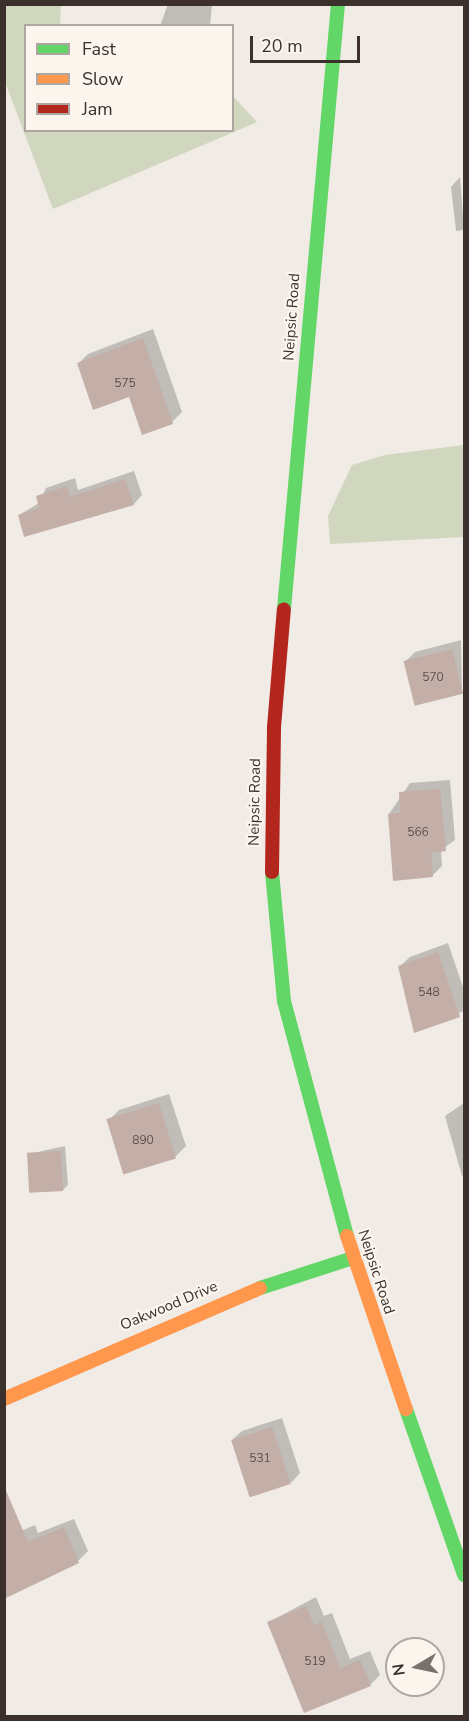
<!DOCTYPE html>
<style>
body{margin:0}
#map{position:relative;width:469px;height:1721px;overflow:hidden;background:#f0ebe5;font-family:"Nunito Sans",sans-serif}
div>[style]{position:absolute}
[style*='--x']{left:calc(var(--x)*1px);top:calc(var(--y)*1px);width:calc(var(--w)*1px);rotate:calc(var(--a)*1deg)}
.green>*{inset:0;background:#d1d6bf}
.shadow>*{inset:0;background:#0003}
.building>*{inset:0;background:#c3afa7;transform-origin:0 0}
.fast>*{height:14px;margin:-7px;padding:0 7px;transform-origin:7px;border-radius:7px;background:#63d668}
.slow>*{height:14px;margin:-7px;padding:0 7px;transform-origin:7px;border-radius:7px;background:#ff974d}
.jam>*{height:14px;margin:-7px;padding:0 7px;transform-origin:7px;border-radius:7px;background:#b3261e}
span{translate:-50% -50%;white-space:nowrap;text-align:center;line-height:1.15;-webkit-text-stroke:4.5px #fbf5ee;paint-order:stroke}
.number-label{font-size:12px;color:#5d504a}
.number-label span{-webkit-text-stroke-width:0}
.street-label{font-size:15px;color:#3b302b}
.frame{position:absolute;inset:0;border:6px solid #3b302b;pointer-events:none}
.legend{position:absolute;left:24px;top:24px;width:210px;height:108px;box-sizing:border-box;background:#fbf5ee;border:2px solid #aea6a0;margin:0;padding:8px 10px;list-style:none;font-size:18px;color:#3b302b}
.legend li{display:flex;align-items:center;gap:12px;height:30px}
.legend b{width:30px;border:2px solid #aea6a0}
.north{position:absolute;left:385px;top:1637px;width:60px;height:60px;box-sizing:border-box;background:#fbf5ee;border:2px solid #aea6a0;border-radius:50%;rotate:261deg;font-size:16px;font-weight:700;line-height:24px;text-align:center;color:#3b302b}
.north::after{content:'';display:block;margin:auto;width:21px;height:27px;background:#7a716c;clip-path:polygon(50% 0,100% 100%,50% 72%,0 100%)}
.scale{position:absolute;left:250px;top:36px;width:110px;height:27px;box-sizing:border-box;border:3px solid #3b302b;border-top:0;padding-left:8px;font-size:18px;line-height:21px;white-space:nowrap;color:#3b302b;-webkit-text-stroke:4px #fbf5ee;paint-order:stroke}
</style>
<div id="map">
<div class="green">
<i style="clip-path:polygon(5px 4px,61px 5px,60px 25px,26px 26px,26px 130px,232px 130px,233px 96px,257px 122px,53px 209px,5px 82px)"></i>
<i style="clip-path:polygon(464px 445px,464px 537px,330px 544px,328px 516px,352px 465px,385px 455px)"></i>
</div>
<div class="shadow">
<i style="clip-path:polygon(168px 4px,212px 4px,210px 26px,160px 26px)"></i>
<i style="clip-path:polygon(460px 177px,464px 230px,456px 231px,451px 187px)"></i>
<i style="clip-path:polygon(153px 329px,182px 412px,172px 422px,78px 364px,88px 354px)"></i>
<i style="clip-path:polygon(134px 471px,142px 495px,134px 504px,25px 535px,19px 515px,39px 503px,46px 488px,75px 478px,78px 490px)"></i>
<i style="clip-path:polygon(461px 640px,462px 693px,405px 662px,415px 652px)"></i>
<i style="clip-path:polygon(450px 780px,455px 840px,441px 850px,442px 866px,432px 876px,389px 814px,410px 783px)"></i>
<i style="clip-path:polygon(448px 943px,464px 990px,464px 1011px,415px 1031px,400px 966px,410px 957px)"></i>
<i style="clip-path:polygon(169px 1094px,186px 1146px,176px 1156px,125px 1172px,109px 1120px,119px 1110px)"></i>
<i style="clip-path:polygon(464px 1103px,464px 1175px,462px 1176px,445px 1116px)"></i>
<i style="clip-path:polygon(65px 1146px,68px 1185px,63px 1190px,29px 1154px)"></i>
<i style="clip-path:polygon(282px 1418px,300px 1473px,291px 1483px,232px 1440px,242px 1431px)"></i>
<i style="clip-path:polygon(74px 1519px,88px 1551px,78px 1561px,4px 1538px,35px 1525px,38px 1533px)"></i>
<i style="clip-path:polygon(316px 1597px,324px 1616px,332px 1613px,350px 1659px,370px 1651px,380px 1675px,370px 1685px,305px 1711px,269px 1622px)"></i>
</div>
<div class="building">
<i style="clip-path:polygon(143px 338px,173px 424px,142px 435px,129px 397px,93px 410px,77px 363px)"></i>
<i style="clip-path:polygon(125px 479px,134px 505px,24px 537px,18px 515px,39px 508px,36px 496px,67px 486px,70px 497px)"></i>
<i style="left:452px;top:649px;width:46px;height:50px;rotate:76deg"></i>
<i style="clip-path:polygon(440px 789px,446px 851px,431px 853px,433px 877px,393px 881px,388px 814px,400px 813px,399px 792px)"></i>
<i style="clip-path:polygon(438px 952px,460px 1017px,414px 1033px,398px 966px)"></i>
<i style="left:159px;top:1103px;width:58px;height:55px;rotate:73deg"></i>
<i style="left:61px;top:1151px;width:40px;height:34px;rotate:87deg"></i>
<i style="left:272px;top:1427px;width:60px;height:43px;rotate:72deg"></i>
<i style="clip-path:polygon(4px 1486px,28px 1542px,64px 1527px,79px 1563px,4px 1599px)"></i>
<i style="clip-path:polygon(306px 1606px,314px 1625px,322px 1622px,340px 1668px,360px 1660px,371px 1686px,304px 1713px,267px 1622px)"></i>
</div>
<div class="fast">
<i style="--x:284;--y:609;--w:607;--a:-84.9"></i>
<i style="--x:272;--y:872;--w:130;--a:84.7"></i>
<i style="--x:284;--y:1001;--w:243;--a:75"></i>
<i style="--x:260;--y:1288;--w:98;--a:-17.9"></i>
<i style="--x:406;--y:1409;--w:176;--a:70.7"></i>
</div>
<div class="slow">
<i style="--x:347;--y:1236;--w:183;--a:71.2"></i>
<i style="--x:4;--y:1399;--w:279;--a:-23.4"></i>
</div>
<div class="jam">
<i style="--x:272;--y:872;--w:145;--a:-89.2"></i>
<i style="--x:274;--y:727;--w:118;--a:-85.2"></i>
</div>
<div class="number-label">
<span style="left:125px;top:384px">575</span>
<span style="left:433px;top:678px">570</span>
<span style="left:418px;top:833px">566</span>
<span style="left:429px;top:993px">548</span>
<span style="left:143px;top:1141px">890</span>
<span style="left:260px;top:1459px">531</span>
<span style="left:315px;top:1662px">519</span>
</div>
<div class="street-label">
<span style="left:292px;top:317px;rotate:-86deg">Neipsic Road</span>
<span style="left:255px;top:802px;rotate:-89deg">Neipsic Road</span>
<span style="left:376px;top:1272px;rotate:72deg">Neipsic Road</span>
<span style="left:169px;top:1306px;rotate:-23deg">Oakwood Drive</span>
</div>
<div class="frame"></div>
<ul class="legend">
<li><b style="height:8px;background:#63d668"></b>Fast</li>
<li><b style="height:8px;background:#ff974d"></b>Slow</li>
<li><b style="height:8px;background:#b3261e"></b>Jam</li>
</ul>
<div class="north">N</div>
<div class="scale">20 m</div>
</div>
